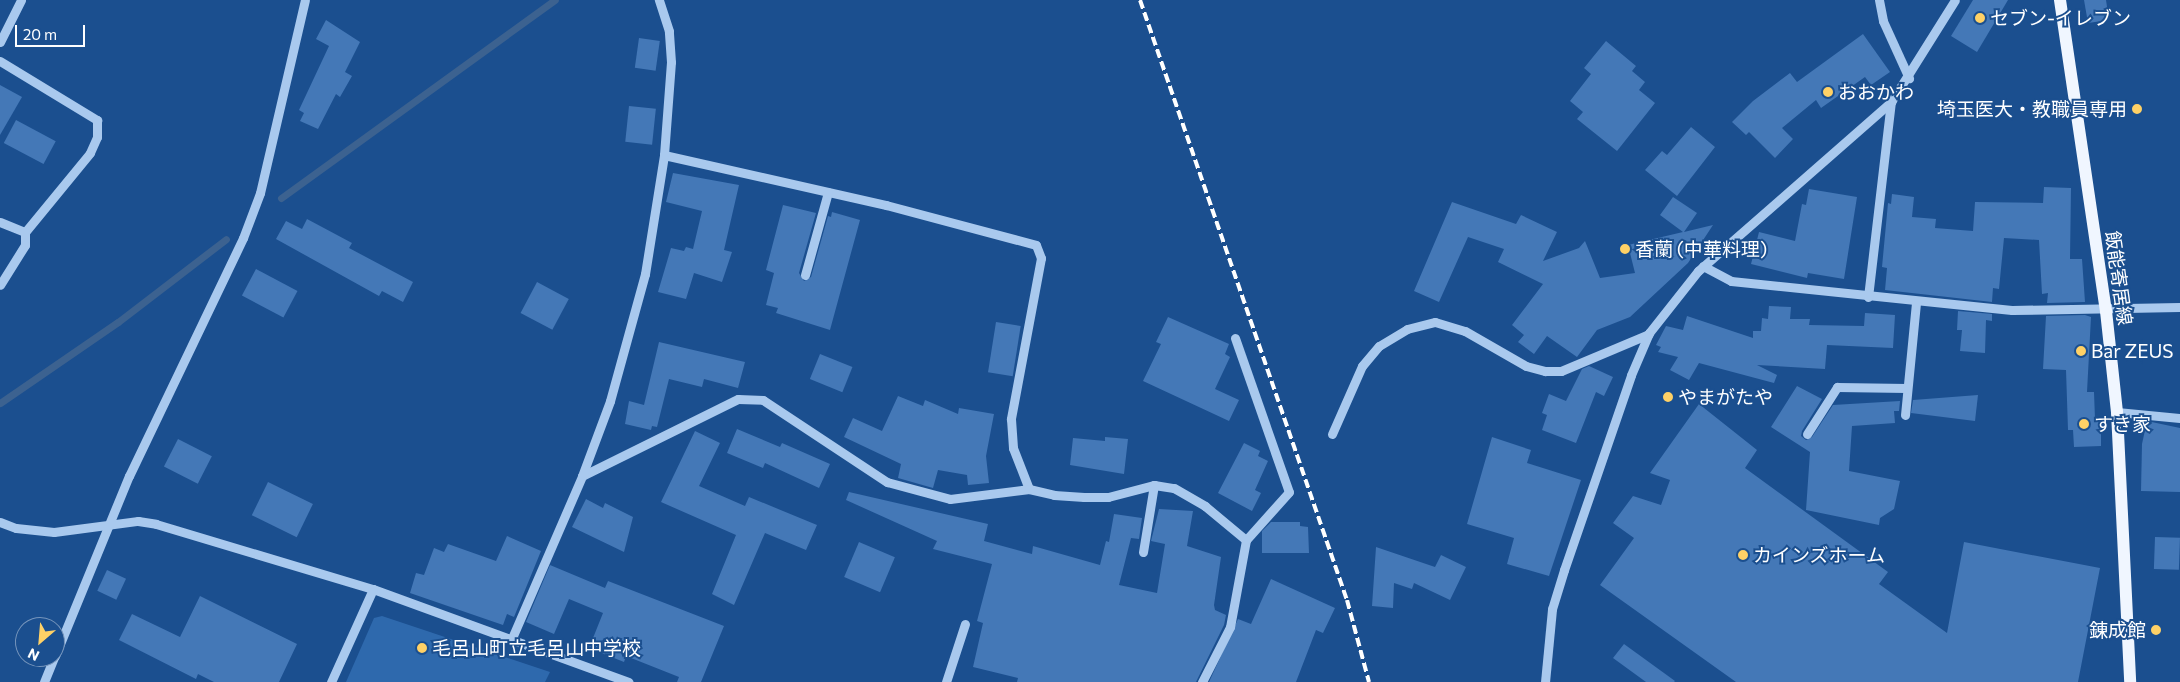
<!DOCTYPE html>
<meta charset="utf-8">
<style>
body{margin:0}
#map{position:relative;width:2180px;height:682px;overflow:hidden;background:#1b4f8f;font-family:Commissioner,"Noto Sans JP",sans-serif}
div>[style]{position:absolute}
[style*='--x']{left:calc(var(--x)*1px);top:calc(var(--y)*1px);width:calc(var(--w)*1px);rotate:calc(var(--a)*1deg)}
.green>*{inset:0;background:#2e69ad}
.stream>*{height:7px;margin:-3.5px;padding:0 3.5px;transform-origin:3.5px;border-radius:3.5px;background:#3c6290}
.building>*{inset:0;background:#4478b7;transform-origin:0 0}
.minor>*{height:9px;margin:-4.5px;padding:0 4.5px;transform-origin:4.5px;border-radius:4.5px;background:#a9c9ee}
.major>*{height:12px;margin:-6px;padding:0 6px;transform-origin:6px;border-radius:6px;background:#f0f6ff}
.rail>*{height:4px;margin-top:-2px;transform-origin:0;background:repeating-linear-gradient(90deg,#fff 0 9px,transparent 0 13px)}
.dots>*{width:14px;height:14px;translate:-50% -50%;box-sizing:border-box;border:2px solid #1b4f8f;border-radius:50%}
span{translate:-50% -50%;white-space:nowrap;text-align:center;line-height:1.15;-webkit-text-stroke:4px #1b4f8f;paint-order:stroke}
.poi-label{font-size:19px;color:#fff}
.left{translate:0 -50%;text-align:left}
.right{translate:-100% -50%;text-align:right}
.street-label{font-size:19px;color:#fff}
.north{position:absolute;left:15px;top:617px;width:50px;height:50px;box-sizing:border-box;background:#1b4f8f;border:1px solid #7695bc;border-radius:50%;rotate:207deg;font-size:14px;font-weight:700;line-height:20px;text-align:center;color:#fff}
.north::after{content:'';display:block;margin:auto;width:18px;height:22px;background:#ffd166;clip-path:polygon(50% 0,100% 100%,50% 72%,0 100%)}
.scale{position:absolute;left:15px;top:25px;width:70px;height:22px;box-sizing:border-box;border:2px solid #fff;border-top:0;padding-left:6px;font-size:15px;line-height:18px;white-space:nowrap;color:#fff;-webkit-text-stroke:4px #1b4f8f;paint-order:stroke}
</style>
<div id="map">
<div class="green">
<i style="clip-path:polygon(382px 616px,550px 672px,545px 682px,346px 682px,374px 618px)"></i>
</div>
<div class="stream">
<i style="--x:281;--y:198;--w:338;--a:-35.9"></i>
<i style="--x:0;--y:403;--w:143;--a:-34.5"></i>
<i style="--x:118;--y:322;--w:136;--a:-37.5"></i>
</div>
<div class="building">
<i style="clip-path:polygon(1973px 0,2008px 0,1977px 52px,1951px 36px)"></i>
<i style="clip-path:polygon(2084px 0,2106px 0,2109px 20px,2088px 23px)"></i>
<i style="clip-path:polygon(326px 20px,360px 42px,345px 72px,352px 76px,340px 97px,336px 94px,318px 129px,300px 121px,304px 113px,299px 110px,329px 46px,316px 39px)"></i>
<i style="clip-path:polygon(1863px 34px,1890px 72px,1871px 85px,1865px 77px,1821px 108px,1816px 100px,1782px 128px,1793px 139px,1775px 158px,1749px 132px,1746px 135px,1732px 122px,1753px 101px,1790px 73px,1797px 82px)"></i>
<i style="left:639px;top:38px;width:21px;height:30px;rotate:8deg"></i>
<i style="clip-path:polygon(1606px 41px,1636px 66px,1632px 71px,1645px 82px,1639px 90px,1655px 103px,1617px 151px,1577px 119px,1583px 112px,1570px 101px,1591px 74px,1584px 68px)"></i>
<i style="clip-path:polygon(0 85px,22px 97px,0 135px)"></i>
<i style="left:629px;top:106px;width:27px;height:36px;rotate:6deg"></i>
<i style="left:16px;top:120px;width:45px;height:26px;rotate:28deg"></i>
<i style="clip-path:polygon(1691px 127px,1715px 147px,1677px 196px,1645px 170px,1662px 151px,1667px 155px)"></i>
<i style="clip-path:polygon(673px 173px,739px 185px,724px 250px,732px 252px,722px 282px,694px 273px,686px 299px,658px 292px,671px 248px,684px 251px,686px 247px,693px 249px,702px 211px,666px 202px)"></i>
<i style="clip-path:polygon(2044px 187px,2071px 188px,2070px 259px,2082px 259px,2085px 302px,2047px 303px,2048px 293px,2042px 294px,2039px 240px,2004px 238px,1999px 289px,1993px 288px,1992px 302px,1885px 290px,1887px 268px,1882px 267px,1888px 203px,1891px 204px,1892px 194px,1914px 197px,1912px 217px,1936px 219px,1935px 228px,1973px 231px,1975px 202px,2043px 203px)"></i>
<i style="clip-path:polygon(1809px 189px,1857px 197px,1844px 279px,1808px 273px,1807px 278px,1751px 264px,1759px 232px,1795px 241px,1802px 204px,1806px 205px)"></i>
<i style="clip-path:polygon(1673px 197px,1697px 213px,1684px 232px,1713px 225px,1688px 263px,1630px 317px,1597px 330px,1577px 357px,1547px 336px,1534px 354px,1518px 342px,1524px 335px,1512px 325px,1543px 284px,1498px 262px,1504px 249px,1468px 237px,1439px 302px,1414px 291px,1452px 202px,1516px 224px,1521px 215px,1557px 232px,1543px 261px,1579px 248px,1585px 241px,1600px 278px,1635px 273px,1628px 245px,1683px 232px,1660px 215px)"></i>
<i style="clip-path:polygon(783px 205px,816px 213px,799px 273px,804px 281px,811px 277px,828px 216px,831px 217px,832px 212px,860px 220px,830px 330px,776px 313px,778px 308px,766px 305px,774px 273px,766px 270px)"></i>
<i style="clip-path:polygon(307px 219px,352px 243px,349px 248px,413px 282px,403px 302px,382px 291px,379px 296px,276px 239px,286px 221px,302px 229px)"></i>
<i style="left:256px;top:269px;width:47px;height:30px;rotate:28deg"></i>
<i style="left:537px;top:282px;width:36px;height:35px;rotate:28deg"></i>
<i style="clip-path:polygon(1769px 306px,1791px 307px,1790px 319px,1810px 319px,1809px 325px,1864px 326px,1865px 313px,1895px 315px,1893px 348px,1827px 345px,1825px 369px,1757px 365px,1777px 375px,1774px 383px,1699px 363px,1689px 380px,1670px 370px,1678px 357px,1658px 352px,1661px 347px,1656px 345px,1666px 326px,1683px 330px,1687px 316px,1753px 338px,1753px 331px,1761px 331px,1762px 318px,1768px 319px)"></i>
<i style="clip-path:polygon(1958px 311px,1992px 314px,1992px 321px,1986px 320px,1985px 353px,1960px 351px,1962px 330px,1957px 330px)"></i>
<i style="clip-path:polygon(2085px 315px,2091px 317px,2087px 392px,2094px 392px,2095px 419px,2101px 418px,2101px 446px,2074px 447px,2073px 430px,2068px 430px,2066px 370px,2043px 369px,2046px 316px)"></i>
<i style="clip-path:polygon(1168px 317px,1229px 344px,1225px 354px,1230px 357px,1215px 389px,1239px 400px,1229px 421px,1143px 381px,1161px 344px,1156px 342px)"></i>
<i style="left:996px;top:322px;width:25px;height:51px;rotate:9deg"></i>
<i style="clip-path:polygon(659px 342px,745px 362px,738px 388px,704px 379px,702px 387px,669px 379px,657px 427px,652px 426px,651px 430px,625px 424px,629px 401px,644px 405px)"></i>
<i style="left:820px;top:354px;width:35px;height:27px;rotate:22deg"></i>
<i style="clip-path:polygon(1589px 366px,1613px 377px,1604px 396px,1596px 392px,1576px 443px,1542px 430px,1547px 415px,1542px 413px,1549px 394px,1566px 401px,1582px 369px)"></i>
<i style="clip-path:polygon(1797px 386px,1822px 399px,1802px 431px,1801px 436px,1806px 440px,1812px 437px,1833px 405px,1900px 401px,1899px 411px,1894px 411px,1895px 423px,1852px 426px,1849px 471px,1900px 481px,1894px 509px,1880px 518px,1879px 525px,1806px 510px,1810px 452px,1771px 427px)"></i>
<i style="clip-path:polygon(1978px 395px,1975px 421px,1911px 413px,1913px 400px)"></i>
<i style="clip-path:polygon(898px 396px,923px 406px,925px 400px,958px 414px,959px 408px,994px 414px,986px 456px,989px 483px,968px 485px,967px 475px,938px 470px,933px 488px,898px 478px,901px 464px,844px 437px,853px 418px,882px 431px)"></i>
<i style="clip-path:polygon(1699px 404px,1757px 450px,1745px 468px,1888px 572px,1879px 584px,1947px 633px,1964px 542px,2100px 568px,2078px 682px,1736px 682px,1600px 585px,1634px 538px,1613px 523px,1633px 496px,1661px 505px,1670px 480px,1650px 473px)"></i>
<i style="clip-path:polygon(2147px 421px,2180px 428px,2180px 492px,2141px 491px,2142px 444px)"></i>
<i style="clip-path:polygon(737px 429px,780px 447px,782px 443px,830px 464px,819px 488px,765px 463px,763px 468px,727px 453px)"></i>
<i style="clip-path:polygon(695px 431px,720px 443px,699px 486px,745px 506px,749px 497px,817px 525px,806px 550px,765px 533px,734px 605px,712px 594px,736px 535px,661px 502px)"></i>
<i style="clip-path:polygon(1105px 437px,1128px 439px,1124px 474px,1070px 465px,1073px 438px,1105px 441px)"></i>
<i style="clip-path:polygon(1492px 437px,1531px 450px,1527px 463px,1581px 480px,1549px 576px,1507px 564px,1514px 538px,1467px 524px)"></i>
<i style="left:178px;top:439px;width:38px;height:31px;rotate:27deg"></i>
<i style="clip-path:polygon(1244px 443px,1260px 451px,1258px 456px,1268px 461px,1255px 490px,1261px 493px,1252px 511px,1218px 493px)"></i>
<i style="left:268px;top:482px;width:50px;height:37px;rotate:26deg"></i>
<i style="clip-path:polygon(849px 492px,988px 524px,984px 541px,1032px 554px,1033px 546px,1100px 565px,1106px 541px,1109px 542px,1114px 514px,1142px 518px,1139px 539px,1131px 538px,1119px 585px,1157px 593px,1165px 544px,1151px 541px,1159px 509px,1193px 511px,1187px 546px,1221px 557px,1214px 605px,1215px 610px,1226px 615px,1224px 625px,1196px 682px,1017px 682px,1018px 678px,973px 667px,983px 623px,977px 621px,992px 564px,933px 549px,937px 541px,846px 500px)"></i>
<i style="clip-path:polygon(586px 499px,603px 508px,605px 503px,633px 517px,624px 552px,572px 527px)"></i>
<i style="clip-path:polygon(1271px 522px,1300px 522px,1300px 526px,1308px 527px,1309px 553px,1262px 553px,1262px 531px)"></i>
<i style="clip-path:polygon(507px 536px,541px 551px,514px 617px,507px 614px,503px 625px,410px 593px,416px 573px,424px 575px,434px 548px,444px 552px,448px 544px,496px 561px)"></i>
<i style="left:2155px;top:537px;width:25px;height:32px;rotate:2deg"></i>
<i style="left:859px;top:542px;width:39px;height:38px;rotate:23deg"></i>
<i style="clip-path:polygon(1376px 547px,1435px 567px,1441px 555px,1466px 567px,1450px 600px,1414px 583px,1412px 589px,1394px 583px,1393px 608px,1372px 606px)"></i>
<i style="clip-path:polygon(550px 565px,605px 588px,608px 581px,724px 626px,701px 682px,677px 682px,679px 677px,626px 656px,624px 662px,589px 648px,603px 613px,569px 599px,554px 634px,526px 622px)"></i>
<i style="left:107px;top:570px;width:21px;height:23px;rotate:25deg"></i>
<i style="clip-path:polygon(1271px 579px,1335px 608px,1323px 633px,1316px 630px,1296px 682px,1209px 682px,1238px 619px,1251px 624px)"></i>
<i style="clip-path:polygon(200px 596px,297px 644px,279px 682px,214px 682px,198px 674px,196px 679px,119px 640px,132px 614px,180px 637px)"></i>
<i style="clip-path:polygon(1624px 644px,1675px 681px,1674px 682px,1646px 682px,1613px 658px)"></i>
</div>
<div class="minor">
<i style="--x:1879;--y:0;--w:21;--a:79"></i>
<i style="--x:1883;--y:21;--w:63;--a:65.5"></i>
<i style="--x:0;--y:42;--w:47;--a:-63.4"></i>
<i style="--x:0;--y:61;--w:114;--a:31.3"></i>
<i style="--x:97;--y:120;--w:17;--a:90"></i>
<i style="--x:97;--y:137;--w:17;--a:114"></i>
<i style="--x:90;--y:153;--w:102;--a:129.4"></i>
<i style="--x:664;--y:155;--w:228;--a:12.7"></i>
<i style="--x:886;--y:205;--w:155;--a:14.9"></i>
<i style="--x:1036;--y:245;--w:14;--a:69"></i>
<i style="--x:1041;--y:258;--w:164;--a:100.6"></i>
<i style="--x:1011;--y:419;--w:29;--a:86"></i>
<i style="--x:1013;--y:448;--w:44;--a:68.7"></i>
<i style="--x:0;--y:222;--w:27;--a:22"></i>
<i style="--x:25;--y:232;--w:13;--a:90"></i>
<i style="--x:25;--y:245;--w:47;--a:122"></i>
<i style="--x:1703;--y:266;--w:32;--a:28"></i>
<i style="--x:1731;--y:281;--w:282;--a:5.9"></i>
<i style="--x:2012;--y:310;--w:168;--a:-1"></i>
<i style="--x:805;--y:275;--w:86;--a:-74.5"></i>
<i style="--x:1868;--y:297;--w:196;--a:-83.3"></i>
<i style="--x:1235;--y:338;--w:163;--a:70.7"></i>
<i style="--x:1289;--y:492;--w:64;--a:131.9"></i>
<i style="--x:2117;--y:412;--w:63;--a:5.4"></i>
<i style="--x:1905;--y:415;--w:114;--a:-84.4"></i>
<i style="--x:1332;--y:434;--w:74;--a:-66.2"></i>
<i style="--x:1362;--y:366;--w:26;--a:-50"></i>
<i style="--x:1379;--y:346;--w:33;--a:-31"></i>
<i style="--x:1407;--y:329;--w:29;--a:-14"></i>
<i style="--x:1435;--y:322;--w:31;--a:17"></i>
<i style="--x:1465;--y:331;--w:70;--a:29.8"></i>
<i style="--x:1526;--y:366;--w:20;--a:15"></i>
<i style="--x:1545;--y:371;--w:16;--a:0"></i>
<i style="--x:1561;--y:371;--w:95;--a:-22.8"></i>
<i style="--x:1807;--y:434;--w:56;--a:-57.4"></i>
<i style="--x:1837;--y:387;--w:70;--a:0.8"></i>
<i style="--x:582;--y:476;--w:174;--a:-26.3"></i>
<i style="--x:738;--y:399;--w:25;--a:2"></i>
<i style="--x:763;--y:400;--w:149;--a:33.5"></i>
<i style="--x:887;--y:482;--w:65;--a:15.1"></i>
<i style="--x:950;--y:499;--w:80;--a:-7.2"></i>
<i style="--x:1029;--y:489;--w:26;--a:13"></i>
<i style="--x:1054;--y:495;--w:30;--a:4"></i>
<i style="--x:1084;--y:497;--w:24;--a:0"></i>
<i style="--x:1108;--y:497;--w:48;--a:-14.6"></i>
<i style="--x:1154;--y:485;--w:20;--a:9"></i>
<i style="--x:1174;--y:488;--w:36;--a:30"></i>
<i style="--x:1205;--y:506;--w:53;--a:39.7"></i>
<i style="--x:1246;--y:540;--w:88;--a:100.4"></i>
<i style="--x:1230;--y:627;--w:62;--a:117"></i>
<i style="--x:0;--y:522;--w:17;--a:21"></i>
<i style="--x:16;--y:528;--w:38;--a:6"></i>
<i style="--x:54;--y:532;--w:85;--a:-7.5"></i>
<i style="--x:138;--y:521;--w:18;--a:9"></i>
<i style="--x:156;--y:524;--w:227;--a:16.7"></i>
<i style="--x:373;--y:589;--w:272;--a:20"></i>
<i style="--x:1143;--y:552;--w:68;--a:-80.7"></i>
<i style="--x:512;--y:638;--w:176;--a:-66.6"></i>
<i style="--x:582;--y:476;--w:80;--a:-69.5"></i>
<i style="--x:610;--y:401;--w:132;--a:-74.6"></i>
<i style="--x:645;--y:274;--w:121;--a:-80.9"></i>
<i style="--x:664;--y:155;--w:93;--a:-85.7"></i>
<i style="--x:671;--y:62;--w:31;--a:-94"></i>
<i style="--x:669;--y:31;--w:33;--a:-108"></i>
<i style="--x:55;--y:656;--w:195;--a:-67.7"></i>
<i style="--x:129;--y:476;--w:264;--a:-64.4"></i>
<i style="--x:243;--y:238;--w:48;--a:-69.3"></i>
<i style="--x:260;--y:193;--w:198;--a:-76.9"></i>
<i style="--x:44;--y:682;--w:27;--a:-68"></i>
<i style="--x:331;--y:682;--w:102;--a:-65.7"></i>
<i style="--x:946;--y:682;--w:61;--a:-71.9"></i>
<i style="--x:1545;--y:682;--w:73;--a:-84.5"></i>
<i style="--x:1552;--y:609;--w:41;--a:-72.9"></i>
<i style="--x:1564;--y:570;--w:206;--a:-71"></i>
<i style="--x:1631;--y:375;--w:46;--a:-66.8"></i>
<i style="--x:1649;--y:333;--w:79;--a:-51.7"></i>
<i style="--x:1698;--y:271;--w:257;--a:-41.2"></i>
<i style="--x:1891;--y:102;--w:120;--a:-57.9"></i>
</div>
<div class="major">
<i style="--x:2060;--y:0;--w:314;--a:81.6"></i>
<i style="--x:2106;--y:311;--w:102;--a:83.8"></i>
<i style="--x:2117;--y:412;--w:270;--a:87.2"></i>
</div>
<div class="rail">
<i style="--x:1140;--y:0;--w:635;--a:70.97"></i>
<i style="--x:1347;--y:600;--w:85;--a:75"></i>
</div>
<div class="dots">
<i style="left:1980px;top:18px;background:#ffd166"></i>
<i style="left:1828px;top:92px;background:#ffd166"></i>
<i style="left:2137px;top:109px;background:#ffd166"></i>
<i style="left:1625px;top:249px;background:#ffd166"></i>
<i style="left:2081px;top:351px;background:#ffd166"></i>
<i style="left:1668px;top:397px;background:#ffd166"></i>
<i style="left:2084px;top:424px;background:#ffd166"></i>
<i style="left:1743px;top:555px;background:#ffd166"></i>
<i style="left:2156px;top:630px;background:#ffd166"></i>
<i style="left:422px;top:648px;background:#ffd166"></i>
</div>
<div class="poi-label">
<span class="left" style="left:1990px;top:18px">セブン-イレブン</span>
<span class="left" style="left:1838px;top:92px">おおかわ</span>
<span class="right" style="left:2127px;top:109px">埼玉医大・教職員専用</span>
<span class="left" style="left:1635px;top:249px">香蘭 (中華料理)</span>
<span class="left" style="left:2091px;top:351px">Bar ZEUS</span>
<span class="left" style="left:1678px;top:397px">やまがたや</span>
<span class="left" style="left:2094px;top:424px">すき家</span>
<span class="left" style="left:1753px;top:555px">カインズホーム</span>
<span class="right" style="left:2146px;top:630px">錬成館</span>
<span class="left" style="left:432px;top:648px">毛呂山町立毛呂山中学校</span>
</div>
<div class="street-label">
<span style="left:2119px;top:278px;rotate:82deg">飯能寄居線</span>
</div>
<div class="north">N</div>
<div class="scale">20 m</div>
</div>
